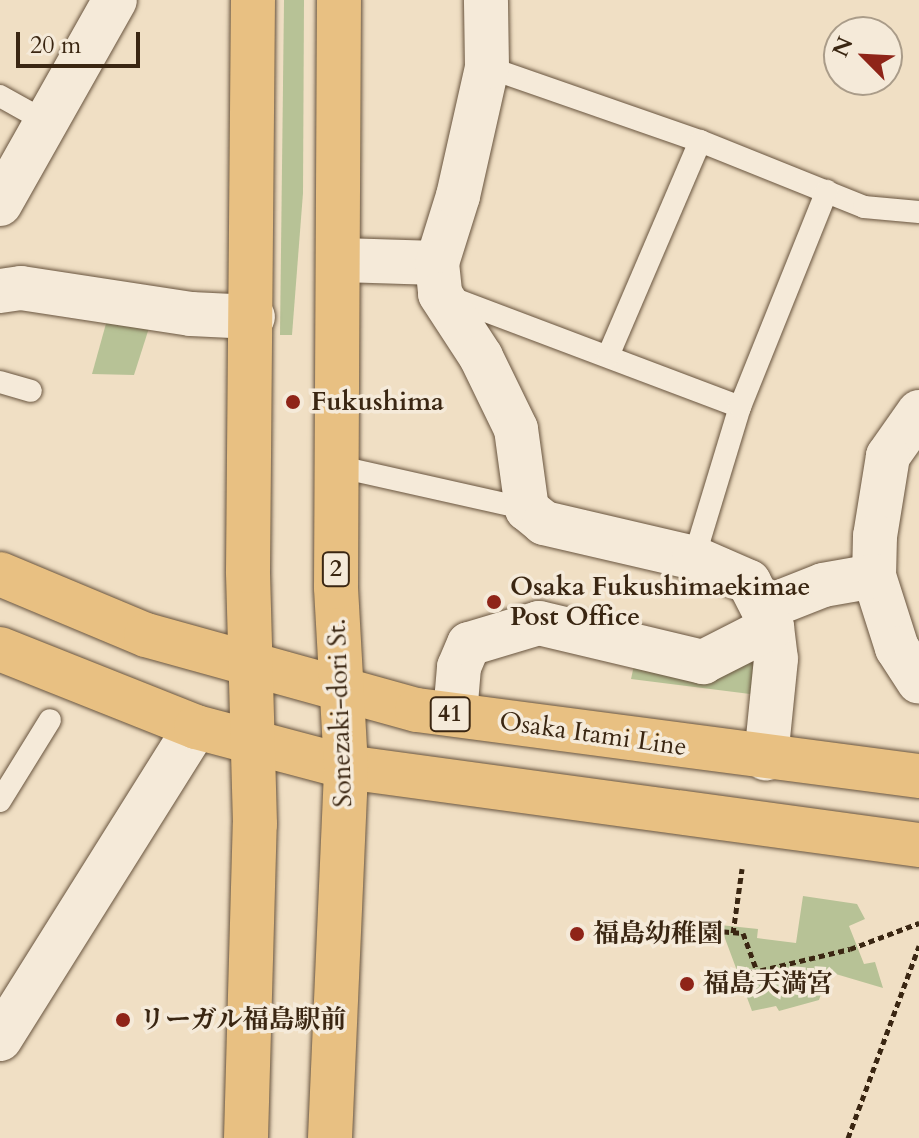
<!DOCTYPE html>
<meta charset="utf-8">
<style>
body{margin:0}
#map{position:relative;width:919px;height:1138px;overflow:hidden;background:#f0dfc4;font-family:Cardo,"Noto Serif JP",serif}
div>[style]{position:absolute}
[style*='--x']{left:calc(var(--x)*1px);top:calc(var(--y)*1px);width:calc(var(--w)*1px);rotate:calc(var(--a)*1deg)}
.green>*{inset:0;background:#b7c296}
.path>*{height:5px;margin-top:-2.5px;transform-origin:0;background:repeating-linear-gradient(90deg,#3a2612 0 6px,transparent 0 10px)}
.roads{filter:drop-shadow(0 0 2px #68543e) drop-shadow(0 0 2px #68543e)}
.service>*{height:22px;margin:-11px;padding:0 11px;transform-origin:11px;border-radius:11px;background:#f5ead9}
.minor>*{height:44px;margin:-22px;padding:0 22px;transform-origin:22px;border-radius:22px;background:#f5ead9}
.primary>*{height:44px;margin:-22px;padding:0 22px;transform-origin:22px;border-radius:22px;background:#e8c082}
.trunk>*{height:44px;margin:-22px;padding:0 22px;transform-origin:22px;border-radius:22px;background:#e8c082}
.dots>*{width:22px;height:22px;translate:-50% -50%;box-sizing:border-box;border:4px solid #f5ead9;border-radius:50%}
span{translate:-50% -50%;white-space:nowrap;text-align:center;line-height:1.15;-webkit-text-stroke:7px #f5ead9;paint-order:stroke}
.shield-label span{padding:2px 6px;background:#f5ead9;border:2px solid;border-radius:6px;-webkit-text-stroke-width:0}
.shield-label{font-size:24px;color:#3a2612;font-weight:700}
.poi-label{font-size:26px;color:#3a2612;font-weight:700}
.left{translate:0 -50%;text-align:left}
.street-label{font-size:26px;color:#3a2612}
.north{position:absolute;left:823px;top:16px;width:80px;height:80px;box-sizing:border-box;background:#f5ead9;border:2px solid #aa9c89;border-radius:50%;rotate:294deg;font-size:22px;font-weight:700;line-height:32px;text-align:center;color:#3a2612}
.north::after{content:'';display:block;margin:auto;width:28px;height:36px;background:#8f2418;clip-path:polygon(50% 0,100% 100%,50% 72%,0 100%)}
.scale{position:absolute;left:16px;top:32px;width:124px;height:36px;box-sizing:border-box;border:4px solid #3a2612;border-top:0;padding-left:10px;font-size:24px;line-height:28px;white-space:nowrap;color:#3a2612;-webkit-text-stroke:6px #f5ead9;paint-order:stroke}
</style>
<div id="map">
<div class="green">
<i style="clip-path:polygon(284px 0,304px 0,303px 193px,292px 335px,280px 335px)"></i>
<i style="clip-path:polygon(107px 320px,149px 328px,134px 375px,92px 374px)"></i>
<i style="clip-path:polygon(765px 648px,758px 695px,631px 679px,635px 661px)"></i>
<i style="clip-path:polygon(803px 896px,857px 904px,865px 919px,849px 926px,864px 964px,875px 962px,883px 988px,829px 972px,819px 1000px,779px 1011px,776px 1006px,752px 1011px,720px 925px,758px 929px,757px 938px,796px 943px)"></i>
</div>
<div class="path">
<i style="--x:693;--y:929;--w:50;--a:4.6"></i>
<i style="--x:743;--y:933;--w:40;--a:69.8"></i>
<i style="--x:733;--y:933;--w:65;--a:-82"></i>
<i style="--x:741;--y:975;--w:112;--a:-13.4"></i>
<i style="--x:850;--y:949;--w:74;--a:-20.6"></i>
<i style="--x:848;--y:1138;--w:205;--a:-69.7"></i>
</div>
<div class="roads">
<div class="service">
<i style="--x:487;--y:67;--w:225;--a:19.2"></i>
<i style="--x:700;--y:141;--w:177;--a:21.9"></i>
<i style="--x:864;--y:207;--w:55;--a:5.2"></i>
<i style="--x:0;--y:96;--w:51;--a:29.1"></i>
<i style="--x:449;--y:297;--w:311;--a:20.7"></i>
<i style="--x:608;--y:356;--w:234;--a:-66.8"></i>
<i style="--x:0;--y:382;--w:32;--a:16"></i>
<i style="--x:335;--y:466;--w:197;--a:12.6"></i>
<i style="--x:694;--y:558;--w:158;--a:-73.1"></i>
<i style="--x:740;--y:407;--w:233;--a:-68.1"></i>
<i style="--x:0;--y:801;--w:95;--a:-58.3"></i>
</div>
<div class="minor">
<i style="--x:0;--y:204;--w:234;--a:-60.6"></i>
<i style="--x:341;--y:260;--w:96;--a:1.8"></i>
<i style="--x:437;--y:263;--w:70;--a:-72.6"></i>
<i style="--x:458;--y:196;--w:132;--a:-77.3"></i>
<i style="--x:487;--y:67;--w:67;--a:-90.9"></i>
<i style="--x:437;--y:263;--w:31;--a:84"></i>
<i style="--x:440;--y:294;--w:75;--a:56.9"></i>
<i style="--x:481;--y:357;--w:80;--a:64.1"></i>
<i style="--x:516;--y:429;--w:81;--a:82.2"></i>
<i style="--x:527;--y:509;--w:22;--a:39"></i>
<i style="--x:544;--y:523;--w:154;--a:13.1"></i>
<i style="--x:694;--y:558;--w:60;--a:23.6"></i>
<i style="--x:749;--y:582;--w:51;--a:62.9"></i>
<i style="--x:772;--y:627;--w:32;--a:83"></i>
<i style="--x:776;--y:659;--w:100;--a:95.8"></i>
<i style="--x:0;--y:291;--w:21;--a:-8"></i>
<i style="--x:21;--y:288;--w:172;--a:8.7"></i>
<i style="--x:191;--y:314;--w:62;--a:2.8"></i>
<i style="--x:919;--y:412;--w:54;--a:125.2"></i>
<i style="--x:888;--y:456;--w:81;--a:99.2"></i>
<i style="--x:875;--y:536;--w:40;--a:91.4"></i>
<i style="--x:874;--y:576;--w:76;--a:72.3"></i>
<i style="--x:897;--y:648;--w:40;--a:57.1"></i>
<i style="--x:765;--y:608;--w:62;--a:-21.6"></i>
<i style="--x:823;--y:585;--w:52;--a:-10"></i>
<i style="--x:455;--y:714;--w:47;--a:-85.1"></i>
<i style="--x:459;--y:667;--w:25;--a:-67"></i>
<i style="--x:469;--y:644;--w:73;--a:-16.7"></i>
<i style="--x:539;--y:623;--w:169;--a:13.4"></i>
<i style="--x:703;--y:662;--w:77;--a:-26.9"></i>
<i style="--x:0;--y:1039;--w:368;--a:-57.9"></i>
</div>
<div class="primary">
<i style="--x:0;--y:574;--w:158;--a:22.7"></i>
<i style="--x:146;--y:635;--w:281;--a:15.5"></i>
<i style="--x:417;--y:710;--w:506;--a:7.49"></i>
<i style="--x:0;--y:649;--w:211;--a:21.7"></i>
<i style="--x:196;--y:727;--w:155;--a:14.9"></i>
<i style="--x:346;--y:767;--w:578;--a:7.75"></i>
</div>
<div class="trunk">
<i style="--x:246;--y:1138;--w:314;--a:-88.4"></i>
<i style="--x:255;--y:824;--w:253;--a:-91.6"></i>
<i style="--x:248;--y:571;--w:571;--a:-89.5"></i>
<i style="--x:330;--y:1138;--w:371;--a:-87.5"></i>
<i style="--x:346;--y:767;--w:180;--a:-93.2"></i>
<i style="--x:336;--y:587;--w:587;--a:-89.71"></i>
</div>
</div>
<div class="dots">
<i style="left:293px;top:402px;background:#8f2418"></i>
<i style="left:494px;top:602px;background:#8f2418"></i>
<i style="left:577px;top:934px;background:#8f2418"></i>
<i style="left:687px;top:984px;background:#8f2418"></i>
<i style="left:123px;top:1020px;background:#8f2418"></i>
</div>
<div class="shield-label">
<span style="left:336px;top:569px">2</span>
<span style="left:450px;top:714px">41</span>
</div>
<div class="poi-label">
<span class="left" style="left:311px;top:402px">Fukushima</span>
<span class="left" style="left:510px;top:602px">Osaka Fukushimaekimae<br>Post Office</span>
<span class="left" style="left:593px;top:934px">福島幼稚園</span>
<span class="left" style="left:703px;top:984px">福島天満宮</span>
<span class="left" style="left:139px;top:1020px">リーガル福島駅前</span>
</div>
<div class="street-label">
<span style="left:340px;top:713px;rotate:-92deg">Sonezaki-dori St.</span>
<span style="left:593px;top:734px;rotate:8deg">Osaka Itami Line</span>
</div>
<div class="north">N</div>
<div class="scale">20 m</div>
</div>
